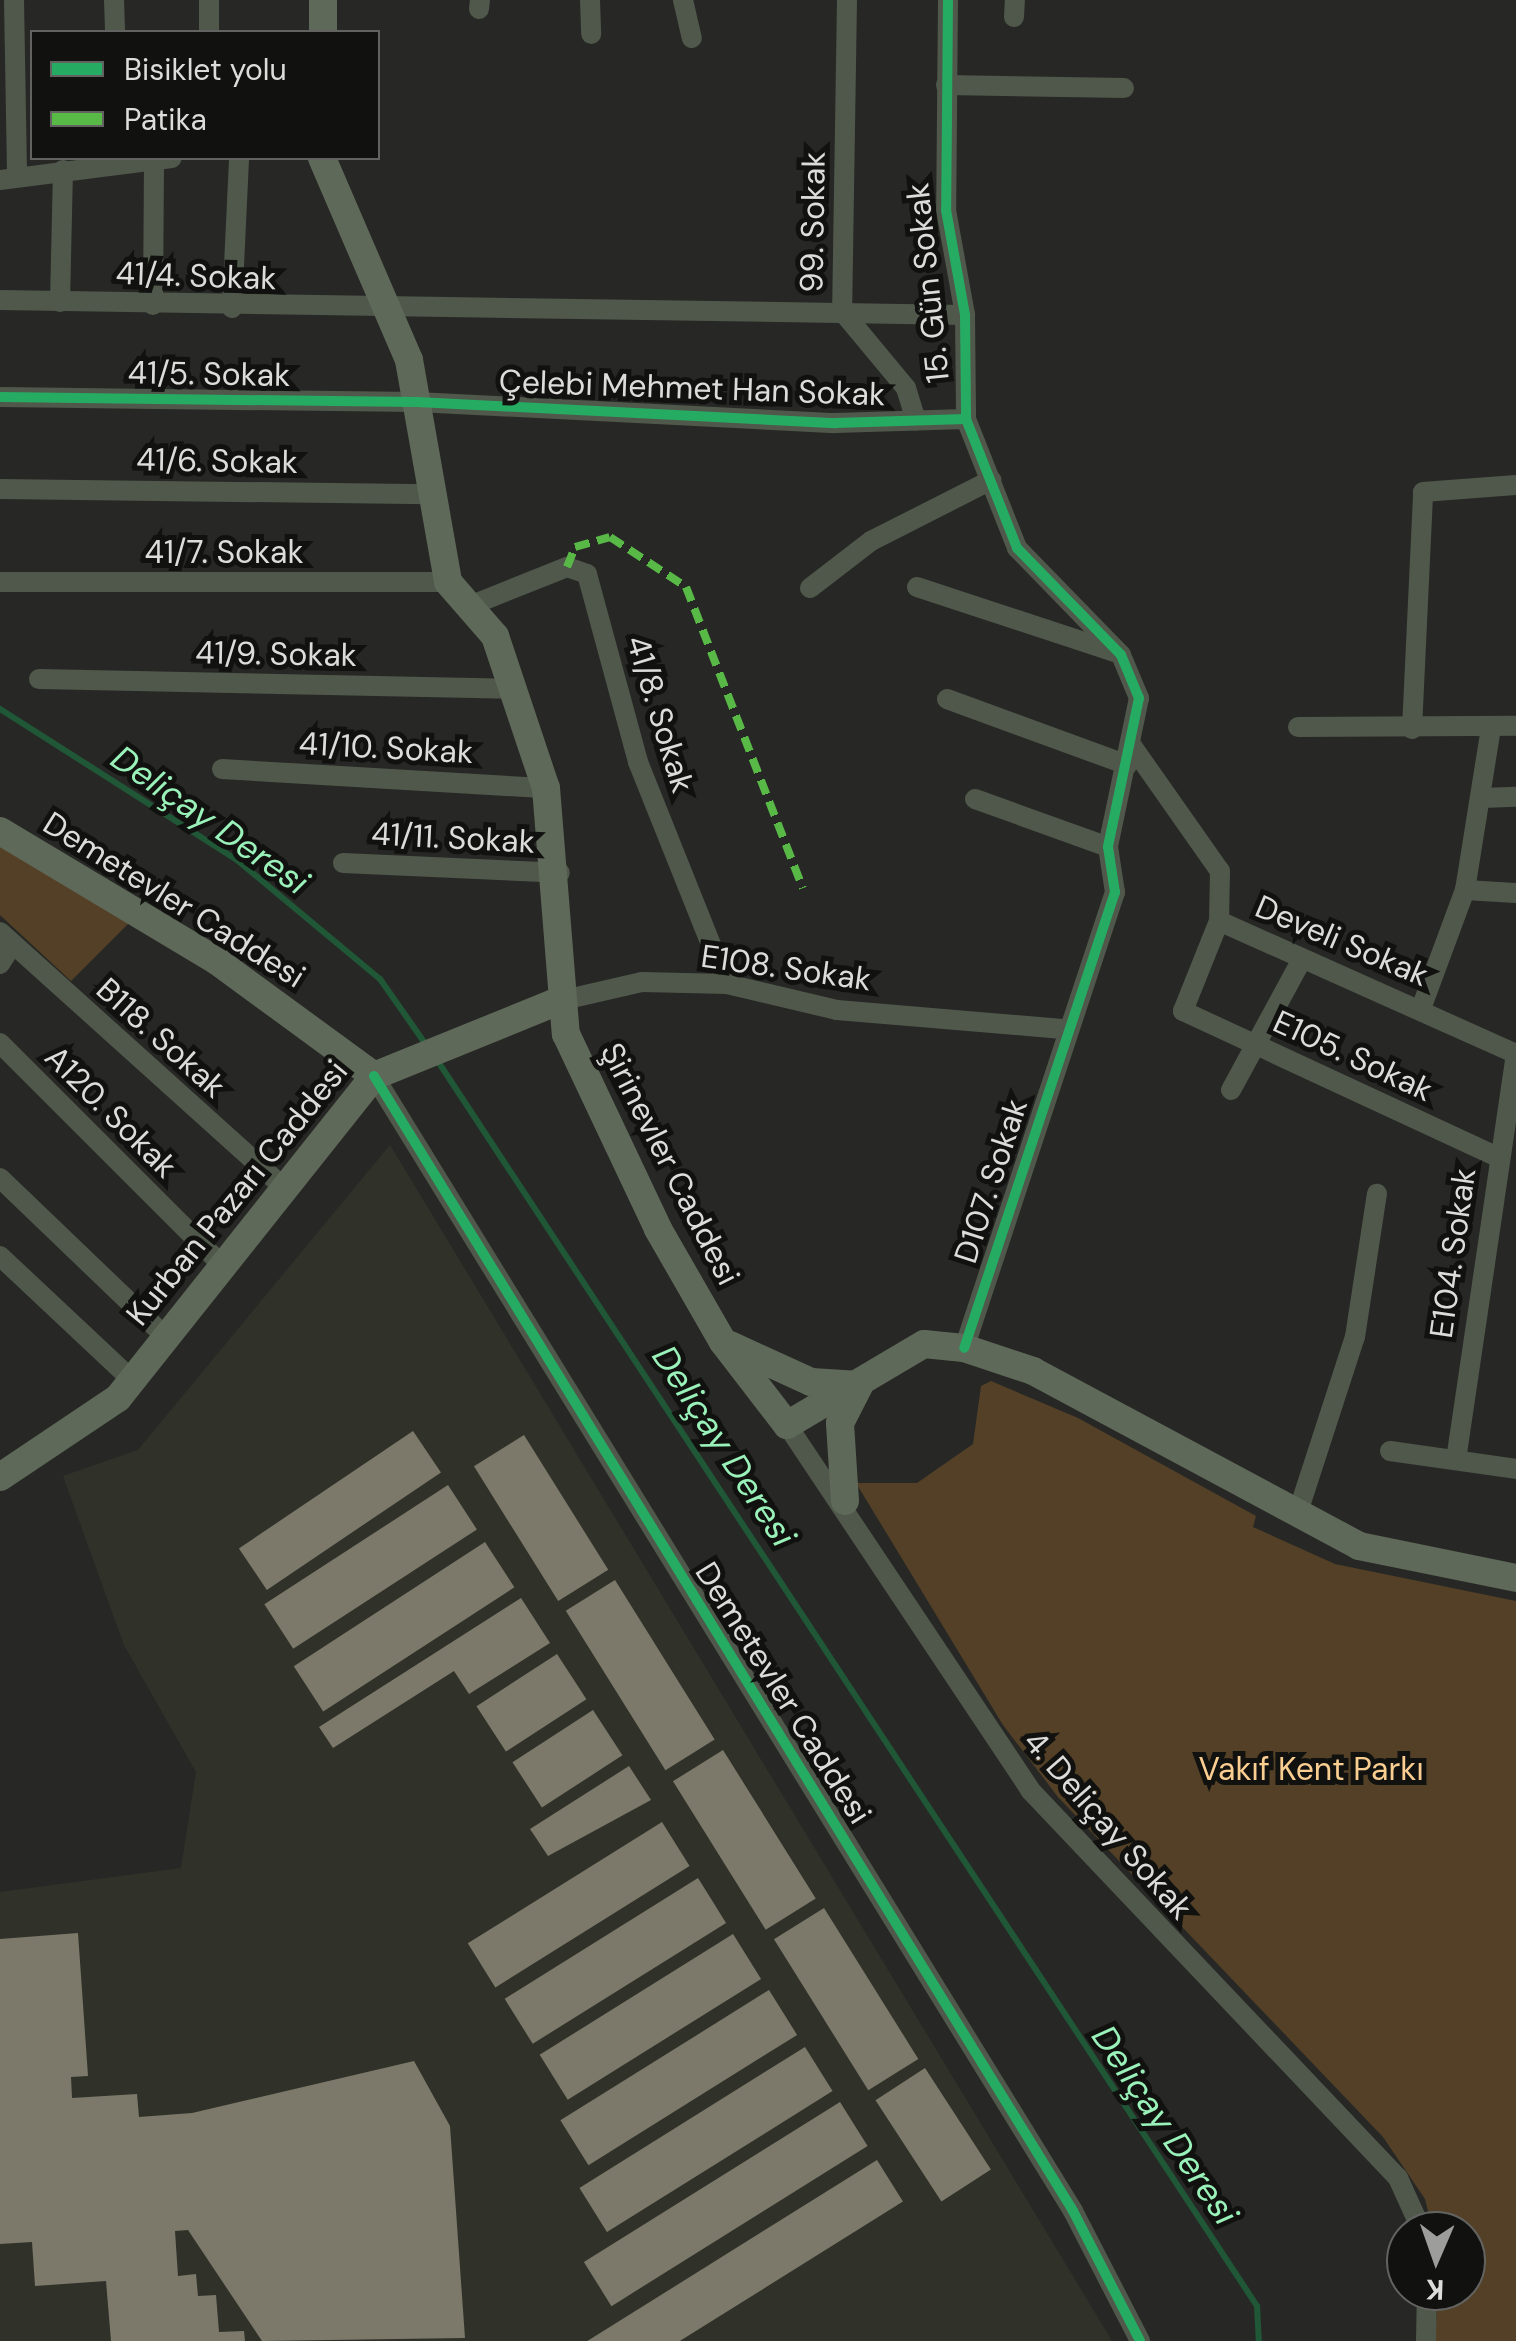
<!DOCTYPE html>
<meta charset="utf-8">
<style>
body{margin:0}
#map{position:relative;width:1516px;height:2341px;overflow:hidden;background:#272825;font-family:"DM Sans",sans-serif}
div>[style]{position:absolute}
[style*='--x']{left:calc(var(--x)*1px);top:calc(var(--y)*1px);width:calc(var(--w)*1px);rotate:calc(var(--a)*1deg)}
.built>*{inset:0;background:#303229}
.green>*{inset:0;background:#534026}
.stream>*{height:6px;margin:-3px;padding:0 3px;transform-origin:3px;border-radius:3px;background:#205737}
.building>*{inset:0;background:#7c796b;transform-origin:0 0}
.minor>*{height:20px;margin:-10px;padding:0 10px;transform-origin:10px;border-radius:10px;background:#50584b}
.major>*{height:28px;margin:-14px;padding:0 14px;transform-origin:14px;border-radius:14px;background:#5f6959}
.quiet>*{height:8px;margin-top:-4px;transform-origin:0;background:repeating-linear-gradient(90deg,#58b947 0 15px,transparent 0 23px)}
.cycleway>*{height:10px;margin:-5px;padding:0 5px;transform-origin:5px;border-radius:5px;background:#26ab63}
span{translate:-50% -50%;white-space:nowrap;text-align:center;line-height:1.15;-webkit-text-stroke:10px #111210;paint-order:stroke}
.street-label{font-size:32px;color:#dcddda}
.park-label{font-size:32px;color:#facd91}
.water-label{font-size:35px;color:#9af1b9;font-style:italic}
.legend{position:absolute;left:30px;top:30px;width:350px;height:130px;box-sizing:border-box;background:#111210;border:2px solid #626361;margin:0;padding:12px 18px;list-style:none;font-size:30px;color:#dcddda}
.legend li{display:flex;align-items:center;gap:20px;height:50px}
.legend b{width:50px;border:2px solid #626361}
.north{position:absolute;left:1386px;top:2211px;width:100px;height:100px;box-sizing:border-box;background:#111210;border:2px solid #626361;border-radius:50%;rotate:182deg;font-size:28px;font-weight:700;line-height:40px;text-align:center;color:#dcddda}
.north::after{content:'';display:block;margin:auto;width:35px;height:45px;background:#9d9e9b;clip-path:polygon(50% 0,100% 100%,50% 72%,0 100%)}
</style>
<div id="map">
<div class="built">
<i style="clip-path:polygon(390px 1145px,1112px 2341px,0 2341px,0 1892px,181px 1868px,196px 1772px,124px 1645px,63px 1476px,138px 1450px)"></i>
</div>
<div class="green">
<i style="clip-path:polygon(0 846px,129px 923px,71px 981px,0 915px)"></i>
<i style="clip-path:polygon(991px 1381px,1078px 1418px,1256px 1516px,1253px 1527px,1335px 1564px,1516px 1601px,1516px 2341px,1435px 2341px,1438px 2291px,1466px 2291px,1466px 2231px,1433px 2231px,1425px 2199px,1383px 2137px,1058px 1797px,1003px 1725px,856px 1483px,917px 1483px,973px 1444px,981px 1386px)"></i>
</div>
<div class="stream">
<i style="--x:0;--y:709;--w:281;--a:32.5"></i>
<i style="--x:237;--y:860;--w:186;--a:39.8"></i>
<i style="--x:380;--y:979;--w:82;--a:55"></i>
<i style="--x:437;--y:1060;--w:1492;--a:56.65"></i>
<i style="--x:1257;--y:2306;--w:35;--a:87"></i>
</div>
<div class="building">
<i style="left:413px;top:1431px;width:50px;height:210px;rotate:56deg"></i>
<i style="left:524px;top:1435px;width:159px;height:59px;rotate:58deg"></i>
<i style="left:448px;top:1485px;width:53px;height:219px;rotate:57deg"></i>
<i style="left:485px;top:1542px;width:54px;height:228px;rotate:57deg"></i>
<i style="left:615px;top:1580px;width:188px;height:58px;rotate:58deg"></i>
<i style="clip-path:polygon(521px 1598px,550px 1643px,469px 1694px,454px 1671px,333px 1748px,319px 1727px)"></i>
<i style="left:557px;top:1654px;width:54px;height:96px;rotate:57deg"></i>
<i style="left:593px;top:1710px;width:54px;height:96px;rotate:57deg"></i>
<i style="left:723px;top:1750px;width:175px;height:59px;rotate:58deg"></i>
<i style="clip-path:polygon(629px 1766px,651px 1800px,548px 1856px,530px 1829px)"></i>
<i style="left:662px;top:1822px;width:52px;height:229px;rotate:58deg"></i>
<i style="left:698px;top:1878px;width:53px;height:228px;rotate:58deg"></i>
<i style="left:824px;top:1908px;width:178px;height:59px;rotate:58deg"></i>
<i style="clip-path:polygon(78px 1933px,88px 2076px,71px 2077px,72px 2098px,137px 2094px,139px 2117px,192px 2113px,414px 2061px,450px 2126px,465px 2338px,262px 2341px,188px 2230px,175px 2231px,178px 2276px,196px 2274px,198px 2296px,216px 2295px,219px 2332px,244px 2331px,245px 2341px,111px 2341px,106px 2281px,35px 2286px,32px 2242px,0 2244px,0 1939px)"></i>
<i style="left:733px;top:1934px;width:53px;height:228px;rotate:58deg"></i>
<i style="left:769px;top:1990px;width:53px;height:246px;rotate:58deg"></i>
<i style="left:805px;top:2047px;width:52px;height:266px;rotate:58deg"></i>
<i style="left:925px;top:2068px;width:121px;height:59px;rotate:57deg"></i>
<i style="left:840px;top:2102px;width:52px;height:302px;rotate:58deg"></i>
<i style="left:877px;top:2160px;width:49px;height:342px;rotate:58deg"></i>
</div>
<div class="minor">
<i style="--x:14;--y:0;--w:177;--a:89"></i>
<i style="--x:114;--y:0;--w:32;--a:88"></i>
<i style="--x:209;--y:0;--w:32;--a:90"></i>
<i style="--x:590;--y:0;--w:34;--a:88"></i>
<i style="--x:683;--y:0;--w:39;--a:77"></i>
<i style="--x:847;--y:0;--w:311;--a:90.9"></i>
<i style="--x:842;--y:311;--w:100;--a:50.3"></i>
<i style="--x:906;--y:388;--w:34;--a:73"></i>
<i style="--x:948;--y:0;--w:210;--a:90.5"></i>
<i style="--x:946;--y:210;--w:107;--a:79.7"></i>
<i style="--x:965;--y:315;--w:104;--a:89.4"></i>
<i style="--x:966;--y:419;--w:139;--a:68.4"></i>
<i style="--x:1017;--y:548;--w:149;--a:45.8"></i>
<i style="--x:1121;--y:655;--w:47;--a:67.3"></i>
<i style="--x:1139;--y:698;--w:152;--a:101.8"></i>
<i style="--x:1108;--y:847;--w:46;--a:81.2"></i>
<i style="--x:1115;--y:892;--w:480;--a:108.3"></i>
<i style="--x:479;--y:9;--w:9;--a:-84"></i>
<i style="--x:1014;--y:17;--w:17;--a:-87"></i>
<i style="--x:946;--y:85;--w:178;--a:1"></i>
<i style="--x:0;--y:180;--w:173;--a:-7.3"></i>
<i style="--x:0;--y:300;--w:965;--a:0.89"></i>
<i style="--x:60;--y:302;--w:132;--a:-88.7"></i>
<i style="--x:153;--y:305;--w:145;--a:-89.6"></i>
<i style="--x:232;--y:308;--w:150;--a:-87.3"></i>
<i style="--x:0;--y:397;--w:417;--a:0.7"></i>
<i style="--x:417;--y:402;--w:419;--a:2.9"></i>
<i style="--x:835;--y:423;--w:131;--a:-1.7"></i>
<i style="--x:0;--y:489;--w:432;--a:0.7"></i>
<i style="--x:0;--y:582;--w:448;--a:0"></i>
<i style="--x:917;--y:587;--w:208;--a:18.2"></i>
<i style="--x:810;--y:588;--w:77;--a:-37.6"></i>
<i style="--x:871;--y:541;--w:135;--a:-26.9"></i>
<i style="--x:472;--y:605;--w:102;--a:-21.8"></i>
<i style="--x:567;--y:567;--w:21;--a:19"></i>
<i style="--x:587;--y:574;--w:195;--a:74.8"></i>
<i style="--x:638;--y:762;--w:239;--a:68.2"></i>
<i style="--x:39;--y:679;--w:472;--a:1.2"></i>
<i style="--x:947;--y:699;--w:192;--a:20.1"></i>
<i style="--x:1298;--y:727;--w:218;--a:-0.3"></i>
<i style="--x:1412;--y:729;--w:237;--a:-87.3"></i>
<i style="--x:1423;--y:492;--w:93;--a:-4.3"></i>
<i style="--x:1132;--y:746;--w:153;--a:54.9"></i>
<i style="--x:1220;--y:871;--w:50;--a:91.1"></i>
<i style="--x:1219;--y:921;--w:325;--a:24.1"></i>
<i style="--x:222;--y:769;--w:325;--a:3.4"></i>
<i style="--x:1482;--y:798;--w:34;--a:-2"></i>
<i style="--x:975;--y:799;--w:141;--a:19.8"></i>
<i style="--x:343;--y:863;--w:217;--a:2.6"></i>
<i style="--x:1465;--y:890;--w:51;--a:3.4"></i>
<i style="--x:1219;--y:921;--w:97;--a:111.8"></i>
<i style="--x:1183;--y:1011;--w:346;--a:24.9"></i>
<i style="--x:0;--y:932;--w:381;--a:42"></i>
<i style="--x:0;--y:964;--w:22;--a:-58"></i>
<i style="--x:559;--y:1001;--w:85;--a:-12.9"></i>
<i style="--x:642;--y:982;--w:85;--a:1.3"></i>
<i style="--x:727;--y:984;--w:113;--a:13.3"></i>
<i style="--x:837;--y:1010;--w:229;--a:4.8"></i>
<i style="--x:1422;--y:1006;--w:124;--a:-69.7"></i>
<i style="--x:1465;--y:890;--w:164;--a:-80.9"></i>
<i style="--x:0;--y:1043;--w:314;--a:45"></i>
<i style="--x:374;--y:1076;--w:1333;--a:58.37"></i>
<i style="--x:1073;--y:2211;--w:146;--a:62.7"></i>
<i style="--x:1231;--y:1090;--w:149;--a:-61.5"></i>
<i style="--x:0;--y:1178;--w:230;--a:43.8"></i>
<i style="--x:0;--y:1256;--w:181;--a:43.2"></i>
<i style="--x:787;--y:1425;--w:438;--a:56.3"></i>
<i style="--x:1030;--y:1790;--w:535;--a:46.52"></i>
<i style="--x:1398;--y:2178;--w:58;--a:65.6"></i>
<i style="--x:1390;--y:1451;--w:127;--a:8.1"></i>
<i style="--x:1456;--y:1460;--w:409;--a:-81.6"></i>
<i style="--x:1298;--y:1512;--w:184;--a:-72"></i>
<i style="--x:1355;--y:1337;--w:145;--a:-81.3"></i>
<i style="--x:1426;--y:2341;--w:50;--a:-88.9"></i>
</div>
<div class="major">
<i style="--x:323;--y:32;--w:32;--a:-90"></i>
<i style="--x:322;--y:158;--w:220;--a:66.7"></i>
<i style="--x:409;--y:360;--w:225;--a:80"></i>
<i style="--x:448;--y:582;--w:72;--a:49"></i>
<i style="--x:495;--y:636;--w:160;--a:71.5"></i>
<i style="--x:546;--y:788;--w:247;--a:85.4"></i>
<i style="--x:566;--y:1034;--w:216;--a:64.7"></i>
<i style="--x:658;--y:1229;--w:130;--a:60.1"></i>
<i style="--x:723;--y:1342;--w:105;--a:52.4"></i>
<i style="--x:787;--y:1425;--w:159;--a:-30.6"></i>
<i style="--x:924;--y:1344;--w:40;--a:5.7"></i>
<i style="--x:964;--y:1348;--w:73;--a:18.4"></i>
<i style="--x:1033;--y:1371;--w:370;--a:28.2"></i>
<i style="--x:1359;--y:1546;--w:160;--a:11.5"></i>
<i style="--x:0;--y:831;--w:253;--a:30.9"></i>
<i style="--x:217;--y:961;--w:195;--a:36.2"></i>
<i style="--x:730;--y:1345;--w:89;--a:24.6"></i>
<i style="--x:811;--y:1382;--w:48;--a:3.6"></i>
<i style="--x:0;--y:1477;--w:142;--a:-33.8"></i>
<i style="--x:118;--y:1398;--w:411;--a:-51.5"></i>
<i style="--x:374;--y:1076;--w:200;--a:-22.1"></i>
<i style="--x:845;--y:1501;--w:78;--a:-93.7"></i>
<i style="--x:840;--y:1423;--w:42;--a:-62.8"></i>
</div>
<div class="quiet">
<i style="--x:567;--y:567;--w:22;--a:-68"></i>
<i style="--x:575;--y:547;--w:36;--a:-16"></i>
<i style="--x:610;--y:537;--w:91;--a:33.3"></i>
<i style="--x:686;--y:587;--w:323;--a:68.8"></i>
</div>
<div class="cycleway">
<i style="--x:948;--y:0;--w:210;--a:90.5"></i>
<i style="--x:946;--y:210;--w:107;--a:79.7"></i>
<i style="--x:965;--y:315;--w:104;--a:89.4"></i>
<i style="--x:966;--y:419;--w:139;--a:68.4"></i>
<i style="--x:1017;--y:548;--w:149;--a:45.8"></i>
<i style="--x:1121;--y:655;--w:47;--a:67.3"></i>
<i style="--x:1139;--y:698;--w:152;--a:101.8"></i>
<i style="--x:1108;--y:847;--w:46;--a:81.2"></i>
<i style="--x:1115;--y:892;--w:480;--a:108.3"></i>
<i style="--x:0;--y:397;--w:417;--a:0.7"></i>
<i style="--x:417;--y:402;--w:419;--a:2.9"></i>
<i style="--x:835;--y:423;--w:131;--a:-1.7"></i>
<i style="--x:374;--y:1076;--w:1333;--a:58.37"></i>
<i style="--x:1073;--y:2211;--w:146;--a:62.7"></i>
</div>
<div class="street-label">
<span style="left:813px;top:222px;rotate:-89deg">99. Sokak</span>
<span style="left:196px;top:276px;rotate:2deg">41/4. Sokak</span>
<span style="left:928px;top:283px;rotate:-96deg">15. Gün Sokak</span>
<span style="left:209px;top:374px;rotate:1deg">41/5. Sokak</span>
<span style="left:692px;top:388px;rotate:2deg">Çelebi Mehmet Han Sokak</span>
<span style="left:217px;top:461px;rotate:1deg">41/6. Sokak</span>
<span style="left:224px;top:552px">41/7. Sokak</span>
<span style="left:276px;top:654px;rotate:1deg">41/9. Sokak</span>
<span style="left:660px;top:714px;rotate:73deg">41/8. Sokak</span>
<span style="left:386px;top:748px;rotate:3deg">41/10. Sokak</span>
<span style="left:453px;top:838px;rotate:3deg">41/11. Sokak</span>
<span style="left:174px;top:900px;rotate:32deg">Demetevler Caddesi</span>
<span style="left:1342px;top:941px;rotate:23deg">Develi Sokak</span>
<span style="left:786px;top:968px;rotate:8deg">E108. Sokak</span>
<span style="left:161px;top:1038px;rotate:42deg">B118. Sokak</span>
<span style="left:1353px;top:1056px;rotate:25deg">E105. Sokak</span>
<span style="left:111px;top:1112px;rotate:45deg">A120. Sokak</span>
<span style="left:670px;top:1164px;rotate:63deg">Şirinevler Caddesi</span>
<span style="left:991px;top:1181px;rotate:-72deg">D107. Sokak</span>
<span style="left:237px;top:1193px;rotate:-51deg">Kurban Pazarı Caddesi</span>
<span style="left:1453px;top:1253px;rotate:-82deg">E104. Sokak</span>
<span style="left:783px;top:1693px;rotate:58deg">Demetevler Caddesi</span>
<span style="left:1108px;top:1825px;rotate:49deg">4. Deliçay Sokak</span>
</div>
<div class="park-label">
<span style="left:1311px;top:1769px">Vakıf Kent Parkı</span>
</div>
<div class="water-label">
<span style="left:210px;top:820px;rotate:35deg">Deliçay Deresi</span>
<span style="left:724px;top:1446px;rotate:57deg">Deliçay Deresi</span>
<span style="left:1165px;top:2125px;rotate:56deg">Deliçay Deresi</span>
</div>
<ul class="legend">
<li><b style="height:12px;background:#26ab63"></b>Bisiklet yolu</li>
<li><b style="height:12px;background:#58b947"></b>Patika</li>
</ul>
<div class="north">K</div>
</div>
